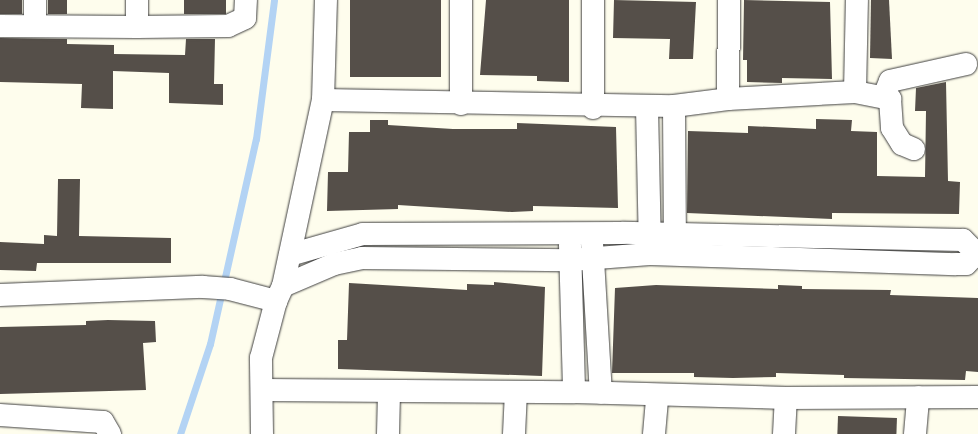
<!DOCTYPE html>
<style>
body{margin:0}
#map{position:relative;width:978px;height:434px;overflow:hidden;background:#fefded;font-family:Lora,serif}
div>[style]{position:absolute}
[style*='--x']{left:calc(var(--x)*1px);top:calc(var(--y)*1px);width:calc(var(--w)*1px);rotate:calc(var(--a)*1deg)}
.stream>*{height:7px;margin:-3.5px;padding:0 3.5px;transform-origin:3.5px;border-radius:3.5px;background:#b3d3f4}
.building>*{inset:0;background:#554f49;transform-origin:0 0}
.roads{filter:drop-shadow(0 0 1px #404040) drop-shadow(0 0 1px #404040)}
.minor>*{height:22px;margin:-11px;padding:0 11px;transform-origin:11px;border-radius:11px;background:#fff}
span{translate:-50% -50%;white-space:nowrap;text-align:center;line-height:1.15;-webkit-text-stroke:4px #fff;paint-order:stroke}
</style>
<div id="map">
<div class="stream">
<i style="--x:180;--y:434;--w:95;--a:-71.6"></i>
<i style="--x:210;--y:344;--w:210;--a:-77.4"></i>
<i style="--x:256;--y:139;--w:140;--a:-82.6"></i>
</div>
<div class="building">
<i style="left:0;top:0;width:22px;height:14px"></i>
<i style="left:48px;top:0;width:19px;height:14px"></i>
<i style="left:184px;top:0;width:42px;height:14px"></i>
<i style="left:350px;top:0;width:91px;height:77px"></i>
<i style="clip-path:polygon(486px 0,569px 0,569px 82px,537px 81px,537px 76px,480px 75px)"></i>
<i style="clip-path:polygon(614px 0,696px 2px,693px 59px,669px 59px,670px 39px,613px 38px)"></i>
<i style="clip-path:polygon(744px 0,830px 2px,832px 79px,782px 78px,782px 83px,747px 82px,747px 60px,743px 60px)"></i>
<i style="clip-path:polygon(871px 0,889px 0,892px 59px,870px 58px)"></i>
<i style="clip-path:polygon(0 38px,67px 39px,67px 44px,114px 45px,114px 54px,185px 55px,186px 39px,215px 39px,214px 84px,223px 84px,223px 105px,169px 103px,169px 73px,113px 71px,113px 109px,81px 108px,82px 84px,0 82px)"></i>
<i style="clip-path:polygon(946px 82px,948px 181px,960px 182px,959px 214px,832px 213px,832px 219px,687px 213px,688px 131px,748px 133px,748px 126px,816px 129px,816px 119px,852px 120px,851px 131px,877px 132px,877px 176px,925px 177px,926px 111px,915px 111px,916px 88px)"></i>
<i style="clip-path:polygon(370px 120px,388px 120px,388px 125px,453px 129px,517px 129px,517px 123px,616px 127px,618px 208px,533px 206px,533px 211px,512px 212px,398px 205px,398px 209px,327px 211px,328px 172px,348px 172px,349px 132px,370px 132px)"></i>
<i style="clip-path:polygon(58px 179px,80px 179px,79px 236px,171px 238px,171px 263px,37px 263px,36px 271px,0 270px,0 242px,44px 244px,44px 235px,57px 236px)"></i>
<i style="clip-path:polygon(494px 282px,545px 287px,542px 376px,338px 369px,338px 340px,347px 340px,349px 283px,467px 290px,467px 284px,494px 285px)"></i>
<i style="clip-path:polygon(656px 285px,778px 289px,778px 285px,802px 286px,802px 289px,891px 290px,890px 295px,978px 298px,978px 372px,966px 371px,965px 380px,844px 378px,844px 375px,776px 373px,776px 377px,733px 378px,694px 377px,694px 373px,612px 373px,615px 288px)"></i>
<i style="clip-path:polygon(108px 320px,155px 321px,156px 342px,143px 343px,146px 390px,0 394px,0 327px,86px 325px,86px 321px)"></i>
<i style="left:838px;top:416px;width:59px;height:18px;rotate:2deg"></i>
</div>
<div class="roads">
<div class="minor">
<i style="--x:35;--y:0;--w:25;--a:90"></i>
<i style="--x:0;--y:26;--w:137;--a:0.4"></i>
<i style="--x:137;--y:27;--w:27;--a:-90"></i>
<i style="--x:137;--y:27;--w:91;--a:-0.6"></i>
<i style="--x:228;--y:26;--w:19;--a:-25"></i>
<i style="--x:245;--y:18;--w:18;--a:-87"></i>
<i style="--x:855;--y:92;--w:92;--a:-88.8"></i>
<i style="--x:884;--y:96;--w:16;--a:-68"></i>
<i style="--x:890;--y:81;--w:78;--a:-12.6"></i>
<i style="--x:728;--y:99;--w:99;--a:-89.4"></i>
<i style="--x:323;--y:100;--w:351;--a:1"></i>
<i style="--x:674;--y:106;--w:54;--a:-7.4"></i>
<i style="--x:728;--y:99;--w:127;--a:-3.2"></i>
<i style="--x:855;--y:92;--w:36;--a:11"></i>
<i style="--x:890;--y:99;--w:29;--a:86"></i>
<i style="--x:892;--y:128;--w:19;--a:58"></i>
<i style="--x:902;--y:144;--w:13;--a:23"></i>
<i style="--x:461;--y:104;--w:104;--a:-90"></i>
<i style="--x:674;--y:106;--w:143;--a:89.6"></i>
<i style="--x:647;--y:107;--w:141;--a:88.8"></i>
<i style="--x:593;--y:108;--w:108;--a:-90"></i>
<i style="--x:592;--y:243;--w:150;--a:86.6"></i>
<i style="--x:570;--y:245;--w:147;--a:88.4"></i>
<i style="--x:283;--y:286;--w:56;--a:-23.3"></i>
<i style="--x:334;--y:264;--w:29;--a:-12"></i>
<i style="--x:362;--y:258;--w:208;--a:0.6"></i>
<i style="--x:570;--y:260;--w:80;--a:-4.3"></i>
<i style="--x:650;--y:254;--w:306;--a:1.9"></i>
<i style="--x:956;--y:264;--w:10;--a:0"></i>
<i style="--x:966;--y:264;--w:8;--a:-45"></i>
<i style="--x:972;--y:258;--w:9;--a:-90"></i>
<i style="--x:972;--y:249;--w:13;--a:-135"></i>
<i style="--x:963;--y:240;--w:341;--a:-178.8"></i>
<i style="--x:622;--y:233;--w:259;--a:179.8"></i>
<i style="--x:363;--y:234;--w:76;--a:164"></i>
<i style="--x:0;--y:295;--w:203;--a:-2.3"></i>
<i style="--x:203;--y:287;--w:27;--a:4"></i>
<i style="--x:230;--y:289;--w:48;--a:14.6"></i>
<i style="--x:276;--y:301;--w:17;--a:-65"></i>
<i style="--x:283;--y:286;--w:190;--a:-77.9"></i>
<i style="--x:323;--y:100;--w:100;--a:-88.3"></i>
<i style="--x:264;--y:390;--w:310;--a:0.4"></i>
<i style="--x:574;--y:392;--w:212;--a:1.6"></i>
<i style="--x:786;--y:398;--w:192;--a:-0.3"></i>
<i style="--x:0;--y:415;--w:103;--a:3.9"></i>
<i style="--x:103;--y:422;--w:14;--a:60"></i>
<i style="--x:262;--y:434;--w:76;--a:-90.8"></i>
<i style="--x:261;--y:358;--w:59;--a:-75.3"></i>
<i style="--x:388;--y:434;--w:42;--a:-88.6"></i>
<i style="--x:514;--y:434;--w:42;--a:-87.3"></i>
<i style="--x:654;--y:434;--w:38;--a:-85"></i>
<i style="--x:784;--y:434;--w:36;--a:-87"></i>
<i style="--x:915;--y:434;--w:37;--a:-85"></i>
</div>
</div>
</div>
